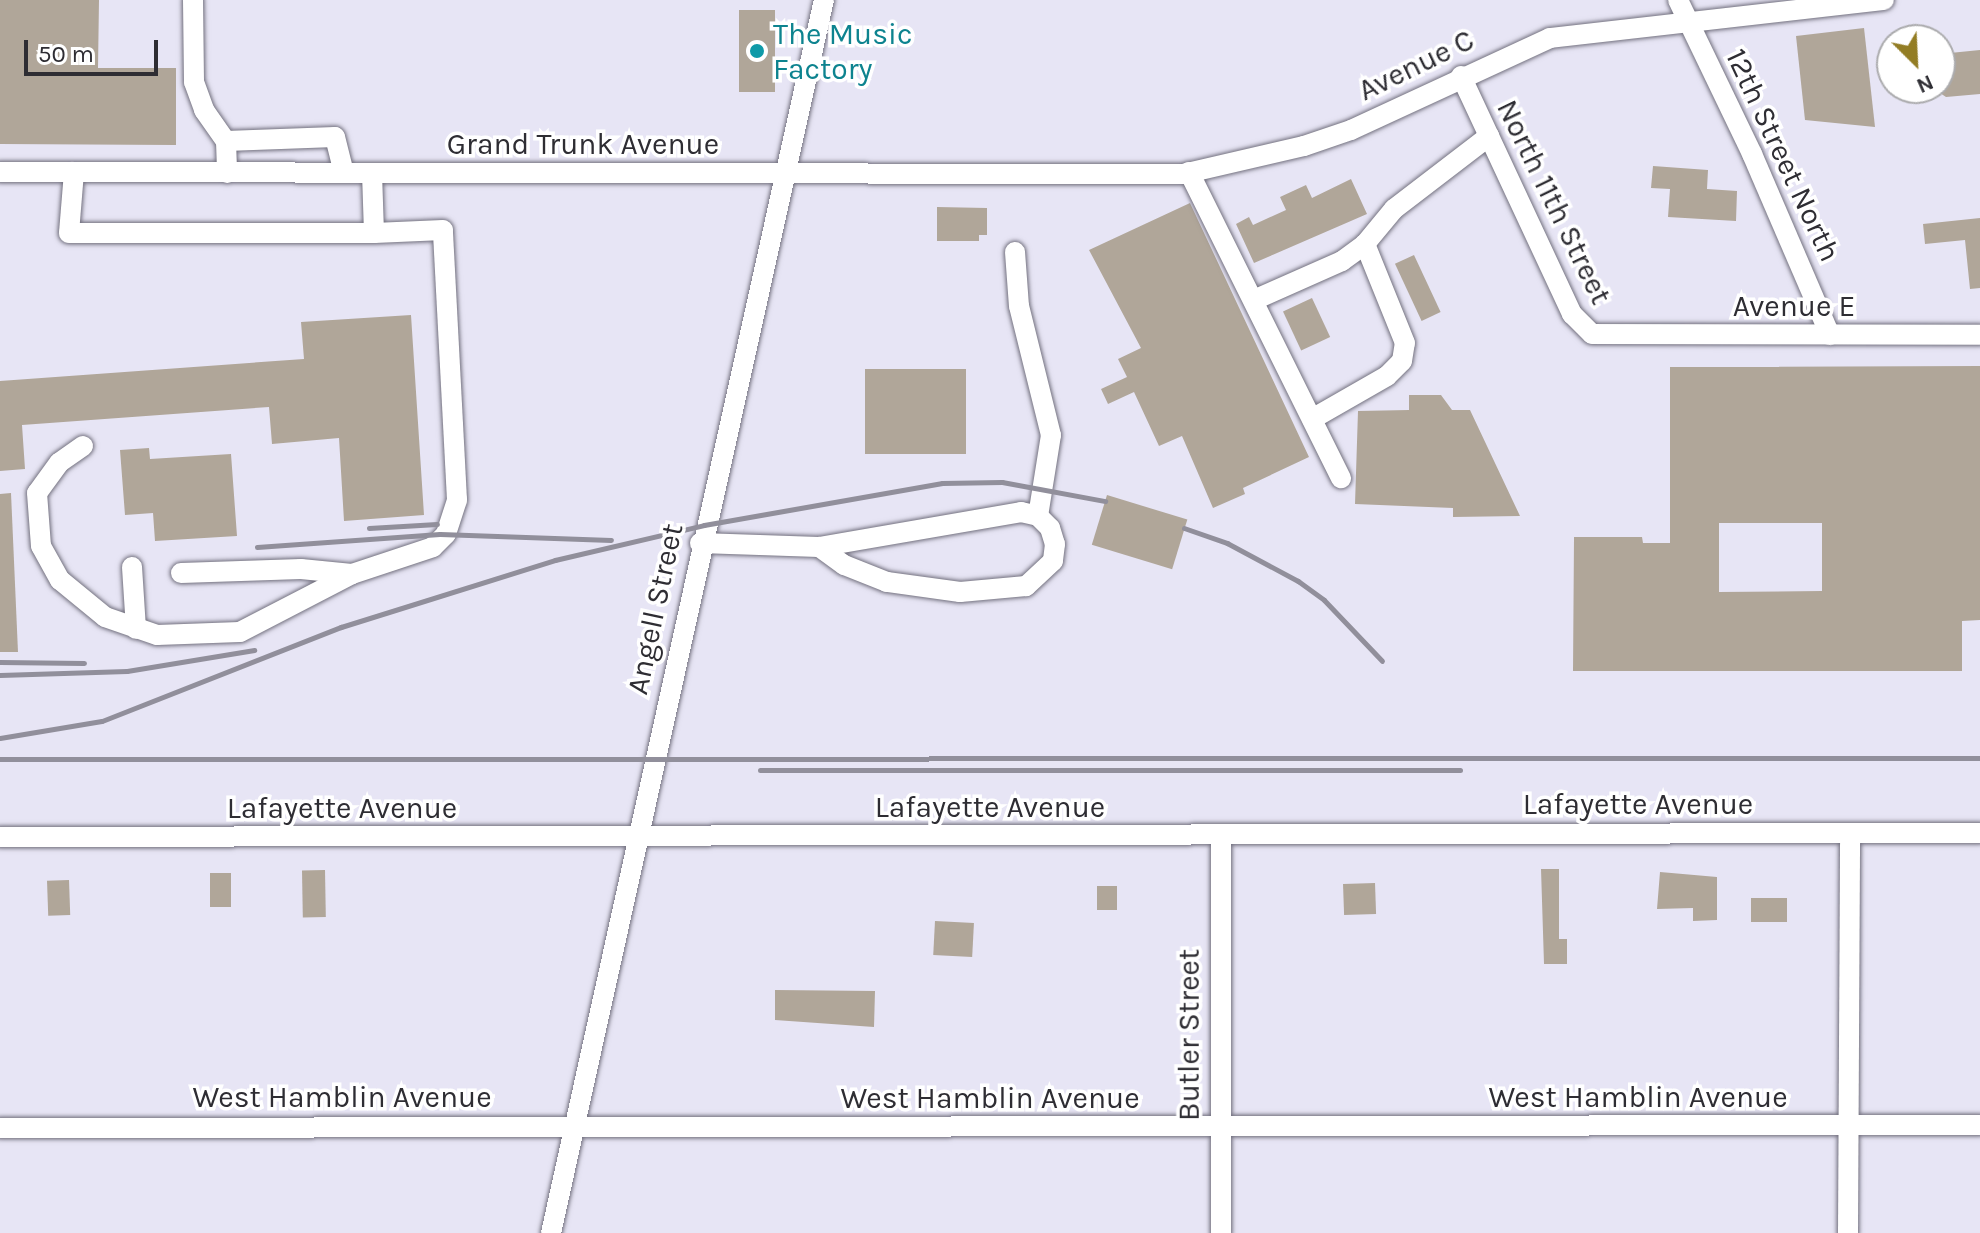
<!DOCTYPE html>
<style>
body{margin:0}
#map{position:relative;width:1980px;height:1233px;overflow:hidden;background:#e7e5f5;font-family:Karla,sans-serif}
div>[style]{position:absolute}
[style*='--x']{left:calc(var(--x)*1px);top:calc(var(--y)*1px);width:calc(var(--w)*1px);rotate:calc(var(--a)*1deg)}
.building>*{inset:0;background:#b0a699;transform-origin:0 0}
.roads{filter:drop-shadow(0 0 2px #73717f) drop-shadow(0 0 2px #73717f)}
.minor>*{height:20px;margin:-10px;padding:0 10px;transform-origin:10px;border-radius:10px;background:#fff}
.rail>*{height:5px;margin:-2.5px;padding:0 2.5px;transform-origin:2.5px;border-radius:2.5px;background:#918f9b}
.dots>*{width:22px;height:22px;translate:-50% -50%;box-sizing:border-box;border:4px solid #fff;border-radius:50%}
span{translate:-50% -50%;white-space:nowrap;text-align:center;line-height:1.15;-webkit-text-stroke:7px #fff;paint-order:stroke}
.culture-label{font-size:30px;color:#0d838f}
.left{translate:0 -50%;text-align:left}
.street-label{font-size:30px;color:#2e2d33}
.north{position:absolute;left:1876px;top:24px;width:80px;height:80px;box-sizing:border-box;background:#fff;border:2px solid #ababad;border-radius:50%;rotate:156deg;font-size:22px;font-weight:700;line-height:32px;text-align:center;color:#2e2d33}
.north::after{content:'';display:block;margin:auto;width:28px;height:36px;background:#937d24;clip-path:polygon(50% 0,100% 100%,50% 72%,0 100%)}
.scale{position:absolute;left:24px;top:40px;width:134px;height:36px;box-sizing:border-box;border:4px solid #2e2d33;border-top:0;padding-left:10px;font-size:24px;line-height:28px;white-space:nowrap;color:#2e2d33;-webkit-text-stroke:6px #fff;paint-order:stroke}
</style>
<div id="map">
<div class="building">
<i style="clip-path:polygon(0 0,99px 0,98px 68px,176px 68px,176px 145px,0 144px)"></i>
<i style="left:739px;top:10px;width:36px;height:82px"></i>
<i style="clip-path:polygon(1864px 28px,1875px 127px,1805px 120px,1796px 36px)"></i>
<i style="clip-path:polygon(1980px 50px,1980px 94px,1946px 97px,1940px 93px,1940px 54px)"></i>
<i style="clip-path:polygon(1653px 166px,1708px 170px,1707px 189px,1737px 191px,1736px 221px,1668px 217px,1670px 189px,1651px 188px)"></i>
<i style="clip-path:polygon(1351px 179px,1367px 214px,1254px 263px,1236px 224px,1249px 217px,1253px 225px,1286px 210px,1280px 197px,1306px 185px,1312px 198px)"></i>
<i style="clip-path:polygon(1190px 203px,1309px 457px,1243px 488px,1245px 494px,1213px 508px,1182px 436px,1159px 446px,1134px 392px,1108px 404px,1101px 389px,1127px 377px,1118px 359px,1141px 348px,1089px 250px)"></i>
<i style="clip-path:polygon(937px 207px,987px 208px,987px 235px,979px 235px,979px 241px,937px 241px)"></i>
<i style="clip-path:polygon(1980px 218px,1980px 288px,1970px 289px,1965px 240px,1925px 244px,1923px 224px)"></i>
<i style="left:1414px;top:255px;width:63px;height:21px;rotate:65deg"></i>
<i style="left:1312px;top:298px;width:43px;height:32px;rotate:65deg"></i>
<i style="clip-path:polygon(411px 315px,424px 515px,344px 521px,339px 438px,272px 444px,269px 407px,22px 425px,25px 469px,0 471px,0 381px,304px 359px,301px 322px)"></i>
<i style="clip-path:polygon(evenodd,1980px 366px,1980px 620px,1962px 621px,1962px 671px,1573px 671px,1574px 537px,1642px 537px,1643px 543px,1670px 543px,1670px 367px,1980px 366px,1719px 523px,1822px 523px,1822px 591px,1719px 592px,1719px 523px)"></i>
<i style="left:865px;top:369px;width:101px;height:85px"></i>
<i style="clip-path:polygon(1409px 395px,1441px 395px,1452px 410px,1470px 410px,1520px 516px,1453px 517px,1453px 508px,1355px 504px,1358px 411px,1409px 410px)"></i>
<i style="clip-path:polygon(149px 448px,150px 459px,231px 454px,237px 536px,155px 541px,153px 513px,125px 515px,120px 450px)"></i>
<i style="clip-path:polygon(11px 493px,18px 652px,0 652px,0 494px)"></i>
<i style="left:1107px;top:495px;width:84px;height:52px;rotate:17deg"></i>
<i style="clip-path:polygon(1541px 869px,1559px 869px,1559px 939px,1567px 939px,1567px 964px,1544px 964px)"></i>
<i style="left:325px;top:870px;width:47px;height:23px;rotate:89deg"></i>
<i style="clip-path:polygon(1660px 872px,1717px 877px,1717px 920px,1693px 921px,1693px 908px,1657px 909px)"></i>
<i style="left:210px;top:873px;width:21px;height:34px"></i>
<i style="left:69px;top:880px;width:35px;height:22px;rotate:88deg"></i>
<i style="left:1375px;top:883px;width:31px;height:32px;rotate:88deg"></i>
<i style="left:1097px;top:886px;width:20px;height:24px"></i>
<i style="left:1751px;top:898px;width:36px;height:24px"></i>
<i style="left:935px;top:921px;width:39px;height:34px;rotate:3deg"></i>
<i style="clip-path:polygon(775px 990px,875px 991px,874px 1027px,775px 1020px)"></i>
</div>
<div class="roads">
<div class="minor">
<i style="--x:193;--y:0;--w:82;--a:89.3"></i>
<i style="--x:194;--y:82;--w:30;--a:70"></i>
<i style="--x:204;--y:110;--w:38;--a:55"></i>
<i style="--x:226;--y:141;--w:32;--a:88"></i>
<i style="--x:1678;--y:0;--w:171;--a:64.3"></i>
<i style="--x:1752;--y:154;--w:197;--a:66.7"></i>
<i style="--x:1461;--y:76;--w:263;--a:65"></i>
<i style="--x:1572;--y:314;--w:28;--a:45"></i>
<i style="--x:1592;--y:334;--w:388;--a:0.1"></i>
<i style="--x:226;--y:141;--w:109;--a:-2.1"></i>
<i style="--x:335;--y:137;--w:37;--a:76"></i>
<i style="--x:0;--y:172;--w:1183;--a:0.1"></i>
<i style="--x:1183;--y:174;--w:124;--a:-13"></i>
<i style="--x:1304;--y:146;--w:50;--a:-18.8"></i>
<i style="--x:1351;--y:130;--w:219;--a:-24.8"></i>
<i style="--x:1550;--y:38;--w:336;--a:-6.5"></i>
<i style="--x:74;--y:172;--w:61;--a:94.7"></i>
<i style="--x:69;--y:233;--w:305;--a:0"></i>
<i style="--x:1189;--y:172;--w:342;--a:63.6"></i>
<i style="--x:1015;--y:252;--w:54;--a:85.8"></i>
<i style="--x:1019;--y:306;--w:133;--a:76.1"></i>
<i style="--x:1051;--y:435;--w:82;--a:99.1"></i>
<i style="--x:1254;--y:300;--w:96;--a:-23.9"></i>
<i style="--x:1342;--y:261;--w:29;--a:-36"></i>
<i style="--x:1365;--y:244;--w:45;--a:-50.4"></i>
<i style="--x:1394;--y:209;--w:120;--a:-37.5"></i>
<i style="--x:1312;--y:419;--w:86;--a:-29.8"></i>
<i style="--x:1387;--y:376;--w:21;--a:-45"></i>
<i style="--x:1402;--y:361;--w:18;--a:-81"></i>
<i style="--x:1405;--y:343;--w:107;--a:-112"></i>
<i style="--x:83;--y:446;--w:29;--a:145"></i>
<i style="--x:59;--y:463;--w:37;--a:126"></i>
<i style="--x:37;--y:493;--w:53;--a:85.7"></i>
<i style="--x:41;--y:546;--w:39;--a:61"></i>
<i style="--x:60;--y:580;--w:58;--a:39.4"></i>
<i style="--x:105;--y:617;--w:55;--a:19.1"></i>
<i style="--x:157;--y:635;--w:83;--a:-2.1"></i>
<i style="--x:240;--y:632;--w:126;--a:-27.4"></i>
<i style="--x:352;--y:574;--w:85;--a:-18.4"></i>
<i style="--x:433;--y:547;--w:18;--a:-45"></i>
<i style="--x:446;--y:534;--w:36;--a:-72"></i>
<i style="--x:457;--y:500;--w:270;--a:-93"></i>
<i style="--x:443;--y:230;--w:69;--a:177.5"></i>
<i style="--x:374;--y:233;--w:60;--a:-91.9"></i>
<i style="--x:700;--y:543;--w:119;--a:1.9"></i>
<i style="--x:819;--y:547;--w:205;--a:-9.8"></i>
<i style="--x:1021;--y:512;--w:17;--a:13"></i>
<i style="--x:1038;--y:516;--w:17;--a:45"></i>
<i style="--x:1050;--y:528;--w:17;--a:73"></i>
<i style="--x:1055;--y:544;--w:17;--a:97"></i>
<i style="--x:1053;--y:561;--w:37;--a:137"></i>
<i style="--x:1026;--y:586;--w:66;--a:174.8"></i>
<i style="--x:960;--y:592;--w:74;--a:-172.2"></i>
<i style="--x:887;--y:582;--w:46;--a:-158.4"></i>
<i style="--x:844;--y:565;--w:31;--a:-144"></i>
<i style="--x:132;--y:567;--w:62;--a:86.3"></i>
<i style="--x:181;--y:573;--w:120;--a:-1.9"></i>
<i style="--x:301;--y:569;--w:51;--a:5.6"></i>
<i style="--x:0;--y:837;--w:1980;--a:-0.12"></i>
<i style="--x:0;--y:1128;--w:1980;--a:-0.09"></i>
<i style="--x:551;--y:1233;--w:1263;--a:-77.52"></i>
<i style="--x:1221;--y:1233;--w:395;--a:-90"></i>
<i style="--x:1848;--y:1233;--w:400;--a:-89.7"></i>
</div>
</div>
<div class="rail">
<i style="--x:369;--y:528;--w:68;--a:-3.4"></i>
<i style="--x:1184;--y:528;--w:46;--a:19.2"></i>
<i style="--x:1227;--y:543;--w:81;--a:28.2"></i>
<i style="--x:1298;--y:581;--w:32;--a:36"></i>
<i style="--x:1324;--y:600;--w:84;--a:46.4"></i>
<i style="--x:257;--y:547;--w:183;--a:-4.1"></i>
<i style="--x:440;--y:534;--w:171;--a:2"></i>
<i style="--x:0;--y:662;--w:84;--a:0.7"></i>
<i style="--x:0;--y:675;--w:127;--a:-1.8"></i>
<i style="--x:127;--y:671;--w:129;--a:-9.4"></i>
<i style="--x:0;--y:738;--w:103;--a:-9.5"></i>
<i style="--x:102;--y:721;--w:257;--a:-21.5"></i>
<i style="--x:341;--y:627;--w:224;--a:-17.4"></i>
<i style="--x:555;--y:560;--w:153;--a:-13.2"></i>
<i style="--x:704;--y:525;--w:242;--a:-10"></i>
<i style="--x:942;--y:483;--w:60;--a:-1"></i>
<i style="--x:1002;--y:482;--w:105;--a:10.5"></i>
<i style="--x:0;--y:759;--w:1980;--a:-0.03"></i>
<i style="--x:760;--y:770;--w:700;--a:0"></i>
</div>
<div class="dots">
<i style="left:757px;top:51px;background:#0f9aa8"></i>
</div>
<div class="culture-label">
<span class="left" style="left:773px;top:51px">The Music<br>Factory</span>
</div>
<div class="street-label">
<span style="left:1416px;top:65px;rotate:-26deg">Avenue C</span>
<span style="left:583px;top:144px">Grand Trunk Avenue</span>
<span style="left:1783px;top:155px;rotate:65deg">12th Street North</span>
<span style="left:1554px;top:202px;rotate:64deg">North 11th Street</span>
<span style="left:1794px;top:306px">Avenue E</span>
<span style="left:655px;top:609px;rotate:-78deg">Angell Street</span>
<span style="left:1638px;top:804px">Lafayette Avenue</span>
<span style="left:990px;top:807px">Lafayette Avenue</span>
<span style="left:342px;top:808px">Lafayette Avenue</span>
<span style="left:1189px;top:1035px;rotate:-90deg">Butler Street</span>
<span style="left:342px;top:1097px">West Hamblin Avenue</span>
<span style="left:1638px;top:1097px">West Hamblin Avenue</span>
<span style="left:990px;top:1098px">West Hamblin Avenue</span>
</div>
<div class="north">N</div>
<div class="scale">50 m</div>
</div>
